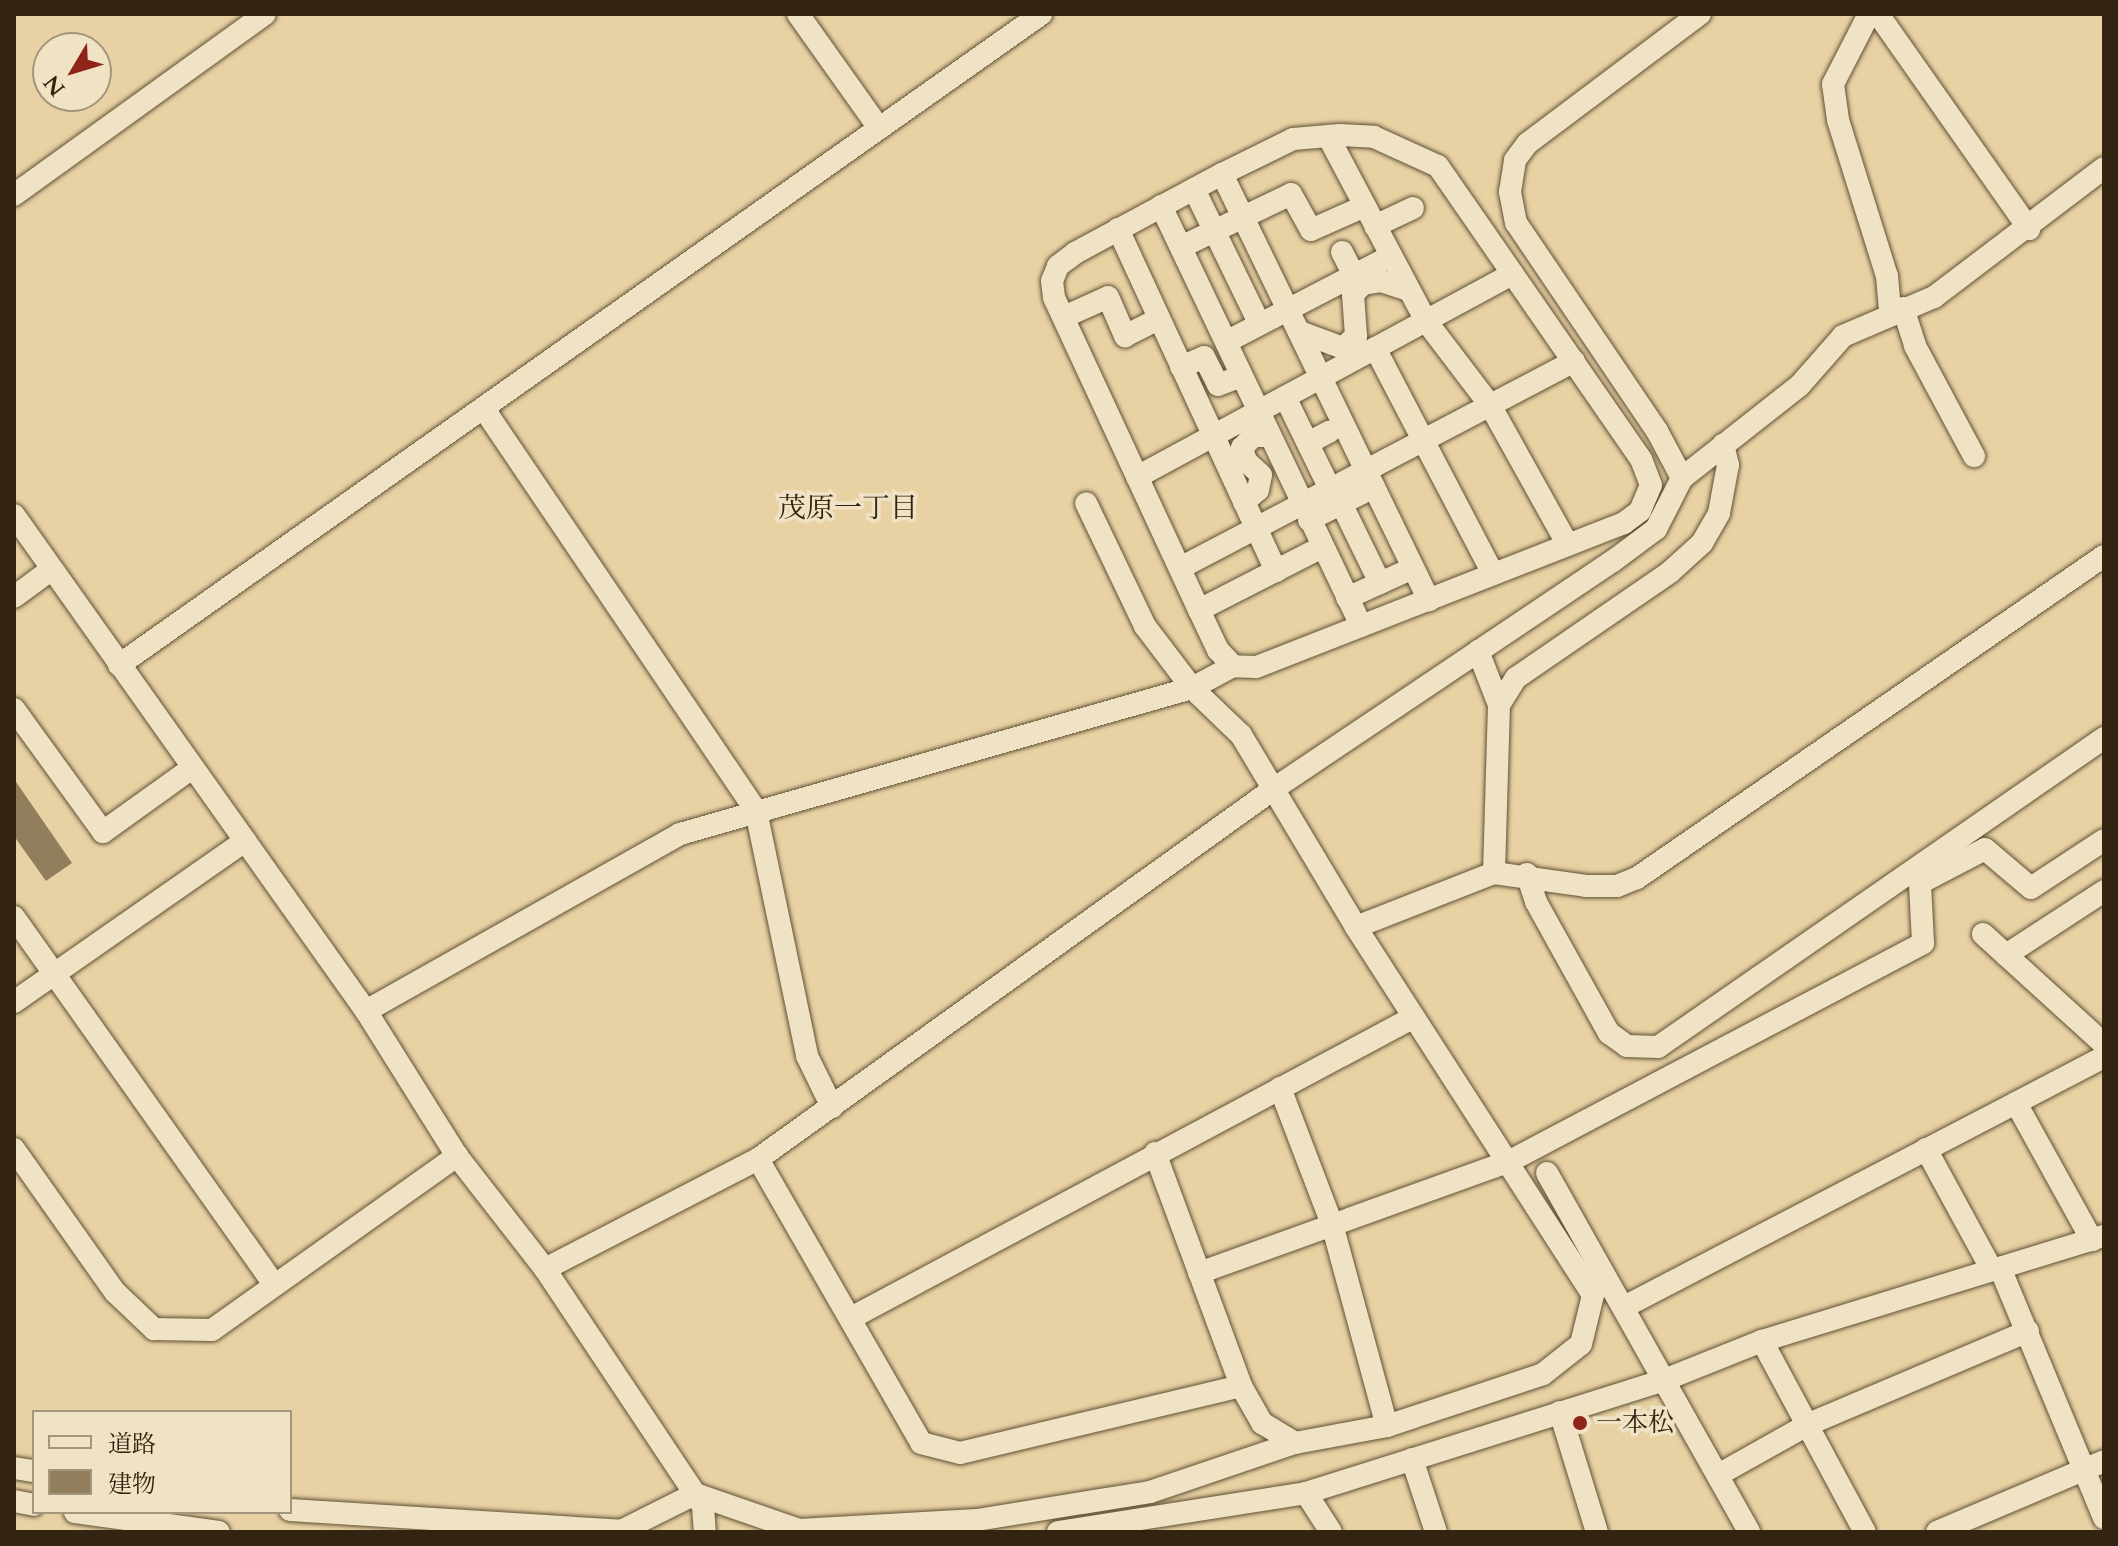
<!DOCTYPE html>
<meta charset="utf-8">
<style>
body{margin:0}
#map{position:relative;width:2118px;height:1546px;overflow:hidden;background:#e8d2a4;font-family:Cardo,"Noto Serif JP",serif}
div>[style]{position:absolute}
[style*='--x']{left:calc(var(--x)*1px);top:calc(var(--y)*1px);width:calc(var(--w)*1px);rotate:calc(var(--a)*1deg)}
.building>*{inset:0;background:#917e5d}
.roads{filter:drop-shadow(0 0 2px #605035) drop-shadow(0 0 2px #605035)}
.minor>*{height:22px;margin:-11px;padding:0 11px;transform-origin:11px;border-radius:11px;background:#f0e2c4}
.dots>*{width:22px;height:22px;translate:-50% -50%;box-sizing:border-box;border:4px solid #f0e2c4;border-radius:50%}
span{translate:-50% -50%;white-space:nowrap;text-align:center;line-height:1.15;-webkit-text-stroke:7px #f0e2c4;paint-order:stroke}
.poi-label{font-size:26px;color:#322410}
.left{translate:0 -50%;text-align:left}
.neighbourhood-label{font-size:28px;color:#322410}
.frame{position:absolute;inset:0;border:16px solid #322410;pointer-events:none}
.legend{position:absolute;left:32px;top:1410px;width:260px;height:104px;box-sizing:border-box;background:#f0e2c4;border:2px solid #a4967c;margin:0;padding:10px 14px;list-style:none;font-size:24px;color:#322410}
.legend li{display:flex;align-items:center;gap:16px;height:40px}
.legend b{width:40px;border:2px solid #a4967c}
.north{position:absolute;left:32px;top:32px;width:80px;height:80px;box-sizing:border-box;background:#f0e2c4;border:2px solid #a4967c;border-radius:50%;rotate:232deg;font-size:22px;font-weight:700;line-height:32px;text-align:center;color:#322410}
.north::after{content:'';display:block;margin:auto;width:28px;height:36px;background:#8f2418;clip-path:polygon(50% 0,100% 100%,50% 72%,0 100%)}
</style>
<div id="map">
<div class="building">
<i style="clip-path:polygon(14px 779px,72px 863px,46px 881px,14px 836px)"></i>
</div>
<div class="roads">
<div class="minor">
<i style="--x:798;--y:14;--w:140;--a:54.6"></i>
<i style="--x:1869;--y:14;--w:79;--a:117.2"></i>
<i style="--x:1833;--y:84;--w:36;--a:82"></i>
<i style="--x:1838;--y:120;--w:164;--a:72.6"></i>
<i style="--x:1887;--y:276;--w:36;--a:85"></i>
<i style="--x:1878;--y:14;--w:263;--a:54.9"></i>
<i style="--x:1340;--y:135;--w:34;--a:3"></i>
<i style="--x:1374;--y:137;--w:70;--a:24.4"></i>
<i style="--x:1438;--y:166;--w:356;--a:55.3"></i>
<i style="--x:1641;--y:459;--w:28;--a:69"></i>
<i style="--x:1651;--y:485;--w:28;--a:113"></i>
<i style="--x:1640;--y:511;--w:20;--a:143"></i>
<i style="--x:1624;--y:523;--w:395;--a:158.6"></i>
<i style="--x:1256;--y:667;--w:23;--a:-178"></i>
<i style="--x:1233;--y:666;--w:22;--a:-133"></i>
<i style="--x:1218;--y:650;--w:44;--a:-115.4"></i>
<i style="--x:1199;--y:610;--w:345;--a:-114.9"></i>
<i style="--x:1054;--y:297;--w:16;--a:-97"></i>
<i style="--x:1052;--y:281;--w:16;--a:-68"></i>
<i style="--x:1058;--y:266;--w:21;--a:-37"></i>
<i style="--x:1075;--y:253;--w:167;--a:-28.3"></i>
<i style="--x:1222;--y:174;--w:79;--a:-26.2"></i>
<i style="--x:1293;--y:139;--w:47;--a:-4.9"></i>
<i style="--x:1328;--y:136;--w:209;--a:62.1"></i>
<i style="--x:1426;--y:321;--w:106;--a:52.7"></i>
<i style="--x:1490;--y:405;--w:160;--a:60.9"></i>
<i style="--x:1222;--y:174;--w:474;--a:64.1"></i>
<i style="--x:1194;--y:189;--w:149;--a:64.1"></i>
<i style="--x:14;--y:195;--w:309;--a:-35.8"></i>
<i style="--x:1161;--y:206;--w:465;--a:64.5"></i>
<i style="--x:1375;--y:226;--w:42;--a:-25.3"></i>
<i style="--x:1118;--y:229;--w:377;--a:65.2"></i>
<i style="--x:1181;--y:247;--w:122;--a:-25.7"></i>
<i style="--x:1291;--y:194;--w:41;--a:60.9"></i>
<i style="--x:1311;--y:230;--w:59;--a:-24"></i>
<i style="--x:1342;--y:252;--w:25;--a:63"></i>
<i style="--x:1903;--y:308;--w:40;--a:72"></i>
<i style="--x:1915;--y:346;--w:125;--a:61.8"></i>
<i style="--x:1064;--y:317;--w:48;--a:-24.4"></i>
<i style="--x:1108;--y:297;--w:43;--a:66.4"></i>
<i style="--x:1125;--y:336;--w:38;--a:-27"></i>
<i style="--x:1300;--y:332;--w:46;--a:20.4"></i>
<i style="--x:1343;--y:348;--w:18;--a:-43"></i>
<i style="--x:1356;--y:336;--w:42;--a:-94.1"></i>
<i style="--x:1353;--y:294;--w:14;--a:-45"></i>
<i style="--x:1363;--y:284;--w:18;--a:-9"></i>
<i style="--x:1381;--y:281;--w:29;--a:18"></i>
<i style="--x:1226;--y:342;--w:186;--a:-27.5"></i>
<i style="--x:1375;--y:348;--w:255;--a:62.4"></i>
<i style="--x:1181;--y:367;--w:25;--a:-23"></i>
<i style="--x:1204;--y:357;--w:31;--a:63"></i>
<i style="--x:1218;--y:385;--w:25;--a:-21"></i>
<i style="--x:1285;--y:397;--w:102;--a:63.9"></i>
<i style="--x:484;--y:409;--w:485;--a:55.9"></i>
<i style="--x:756;--y:811;--w:250;--a:78.2"></i>
<i style="--x:807;--y:1056;--w:57;--a:63.9"></i>
<i style="--x:1308;--y:443;--w:24;--a:-28"></i>
<i style="--x:1137;--y:477;--w:427;--a:-28.4"></i>
<i style="--x:1682;--y:478;--w:53;--a:-118"></i>
<i style="--x:1657;--y:431;--w:251;--a:-124.1"></i>
<i style="--x:1516;--y:223;--w:32;--a:-101"></i>
<i style="--x:1510;--y:192;--w:32;--a:-81"></i>
<i style="--x:1515;--y:160;--w:21;--a:-53"></i>
<i style="--x:1528;--y:143;--w:215;--a:-36.9"></i>
<i style="--x:1244;--y:502;--w:18;--a:-41"></i>
<i style="--x:1258;--y:490;--w:15;--a:-79"></i>
<i style="--x:1261;--y:475;--w:21;--a:-137"></i>
<i style="--x:1246;--y:461;--w:14;--a:-107"></i>
<i style="--x:1242;--y:448;--w:16;--a:-47"></i>
<i style="--x:1253;--y:436;--w:16;--a:0"></i>
<i style="--x:1341;--y:503;--w:89;--a:64"></i>
<i style="--x:14;--y:515;--w:608;--a:54.64"></i>
<i style="--x:366;--y:1011;--w:171;--a:57.9"></i>
<i style="--x:457;--y:1156;--w:143;--a:52.1"></i>
<i style="--x:545;--y:1269;--w:285;--a:56.3"></i>
<i style="--x:703;--y:1506;--w:26;--a:86"></i>
<i style="--x:1309;--y:520;--w:73;--a:-26.9"></i>
<i style="--x:1180;--y:568;--w:445;--a:-27.7"></i>
<i style="--x:14;--y:597;--w:47;--a:-36.4"></i>
<i style="--x:1347;--y:598;--w:72;--a:-24.4"></i>
<i style="--x:1199;--y:610;--w:138;--a:-27.1"></i>
<i style="--x:1478;--y:651;--w:58;--a:68.7"></i>
<i style="--x:119;--y:665;--w:1129;--a:-35.22"></i>
<i style="--x:14;--y:709;--w:152;--a:54.1"></i>
<i style="--x:103;--y:832;--w:110;--a:-35.7"></i>
<i style="--x:1494;--y:873;--w:168;--a:-88.3"></i>
<i style="--x:1499;--y:705;--w:32;--a:-58"></i>
<i style="--x:1516;--y:678;--w:187;--a:-34.5"></i>
<i style="--x:1670;--y:572;--w:43;--a:-42.2"></i>
<i style="--x:1702;--y:543;--w:34;--a:-60"></i>
<i style="--x:1719;--y:513;--w:49;--a:-79.4"></i>
<i style="--x:1728;--y:465;--w:21;--a:-104"></i>
<i style="--x:1527;--y:874;--w:29;--a:72"></i>
<i style="--x:1536;--y:902;--w:150;--a:60.9"></i>
<i style="--x:1609;--y:1033;--w:22;--a:36"></i>
<i style="--x:1627;--y:1046;--w:31;--a:2"></i>
<i style="--x:1658;--y:1047;--w:543;--a:-34.72"></i>
<i style="--x:14;--y:917;--w:451;--a:54.7"></i>
<i style="--x:1356;--y:927;--w:148;--a:-21.4"></i>
<i style="--x:1494;--y:873;--w:93;--a:8"></i>
<i style="--x:1586;--y:886;--w:31;--a:0"></i>
<i style="--x:1617;--y:886;--w:22;--a:-22"></i>
<i style="--x:1637;--y:878;--w:567;--a:-34.59"></i>
<i style="--x:1983;--y:934;--w:164;--a:42.3"></i>
<i style="--x:2006;--y:955;--w:117;--a:-33.1"></i>
<i style="--x:14;--y:1002;--w:282;--a:-34.9"></i>
<i style="--x:366;--y:1011;--w:360;--a:-29.4"></i>
<i style="--x:680;--y:834;--w:532;--a:-15.92"></i>
<i style="--x:1192;--y:688;--w:47;--a:-28.2"></i>
<i style="--x:1280;--y:1088;--w:146;--a:69.1"></i>
<i style="--x:1332;--y:1224;--w:209;--a:74.8"></i>
<i style="--x:2016;--y:1103;--w:157;--a:61"></i>
<i style="--x:14;--y:1149;--w:175;--a:54.8"></i>
<i style="--x:115;--y:1292;--w:54;--a:43.5"></i>
<i style="--x:154;--y:1329;--w:58;--a:1"></i>
<i style="--x:212;--y:1330;--w:301;--a:-35.4"></i>
<i style="--x:1926;--y:1149;--w:138;--a:61.4"></i>
<i style="--x:1155;--y:1153;--w:248;--a:69.7"></i>
<i style="--x:758;--y:1159;--w:327;--a:60.1"></i>
<i style="--x:921;--y:1443;--w:40;--a:14.4"></i>
<i style="--x:960;--y:1453;--w:289;--a:-13.4"></i>
<i style="--x:1241;--y:1386;--w:43;--a:60.4"></i>
<i style="--x:1262;--y:1423;--w:39;--a:31"></i>
<i style="--x:1295;--y:1443;--w:94;--a:-10.5"></i>
<i style="--x:1387;--y:1426;--w:164;--a:-18.4"></i>
<i style="--x:1543;--y:1374;--w:48;--a:-38.3"></i>
<i style="--x:1581;--y:1344;--w:50;--a:-76.2"></i>
<i style="--x:1593;--y:1295;--w:438;--a:-122.8"></i>
<i style="--x:1356;--y:927;--w:224;--a:-120.9"></i>
<i style="--x:1241;--y:735;--w:68;--a:-136.2"></i>
<i style="--x:1192;--y:688;--w:78;--a:-127.2"></i>
<i style="--x:1145;--y:626;--w:136;--a:-115.6"></i>
<i style="--x:1547;--y:1173;--w:412;--a:60.6"></i>
<i style="--x:2000;--y:1268;--w:271;--a:67.4"></i>
<i style="--x:545;--y:1269;--w:240;--a:-27.3"></i>
<i style="--x:758;--y:1159;--w:633;--a:-35.67"></i>
<i style="--x:1272;--y:790;--w:411;--a:-33.9"></i>
<i style="--x:1613;--y:561;--w:54;--a:-36.7"></i>
<i style="--x:1656;--y:529;--w:57;--a:-63"></i>
<i style="--x:1682;--y:478;--w:150;--a:-38.2"></i>
<i style="--x:1800;--y:385;--w:65;--a:-48.7"></i>
<i style="--x:1843;--y:336;--w:99;--a:-23.2"></i>
<i style="--x:1934;--y:297;--w:213;--a:-37.2"></i>
<i style="--x:1199;--y:1273;--w:331;--a:-19.8"></i>
<i style="--x:1510;--y:1161;--w:467;--a:-27.8"></i>
<i style="--x:1923;--y:943;--w:60;--a:-92.9"></i>
<i style="--x:1920;--y:883;--w:73;--a:-27.6"></i>
<i style="--x:1985;--y:849;--w:60;--a:40.3"></i>
<i style="--x:2031;--y:888;--w:87;--a:-33.3"></i>
<i style="--x:1624;--y:1307;--w:541;--a:-27.51"></i>
<i style="--x:851;--y:1318;--w:638;--a:-28.13"></i>
<i style="--x:1762;--y:1341;--w:217;--a:61.7"></i>
<i style="--x:1560;--y:1412;--w:126;--a:72.9"></i>
<i style="--x:1412;--y:1459;--w:77;--a:71.8"></i>
<i style="--x:14;--y:1468;--w:20;--a:9"></i>
<i style="--x:1718;--y:1475;--w:104;--a:-29.3"></i>
<i style="--x:1809;--y:1424;--w:238;--a:-23"></i>
<i style="--x:1306;--y:1493;--w:46;--a:57.3"></i>
<i style="--x:14;--y:1501;--w:20;--a:11"></i>
<i style="--x:290;--y:1510;--w:332;--a:3.6"></i>
<i style="--x:621;--y:1531;--w:83;--a:-26.6"></i>
<i style="--x:695;--y:1494;--w:110;--a:19.1"></i>
<i style="--x:799;--y:1530;--w:178;--a:-3.2"></i>
<i style="--x:977;--y:1520;--w:175;--a:-9.2"></i>
<i style="--x:1150;--y:1492;--w:153;--a:-18.7"></i>
<i style="--x:75;--y:1512;--w:145;--a:7.9"></i>
<i style="--x:1058;--y:1532;--w:251;--a:-8.9"></i>
<i style="--x:1306;--y:1493;--w:379;--a:-17.5"></i>
<i style="--x:1667;--y:1379;--w:102;--a:-21.8"></i>
<i style="--x:1762;--y:1341;--w:358;--a:-17.1"></i>
<i style="--x:1937;--y:1532;--w:181;--a:-23"></i>
</div>
</div>
<div class="dots">
<i style="left:1580px;top:1423px;background:#8f2418"></i>
</div>
<div class="poi-label">
<span class="left" style="left:1596px;top:1423px">一本松</span>
</div>
<div class="neighbourhood-label">
<span style="left:848px;top:508px">茂原一丁目</span>
</div>
<div class="frame"></div>
<ul class="legend">
<li><b style="height:10px;background:#f0e2c4"></b>道路</li>
<li><b style="height:22px;background:#917e5d"></b>建物</li>
</ul>
<div class="north">N</div>
</div>
